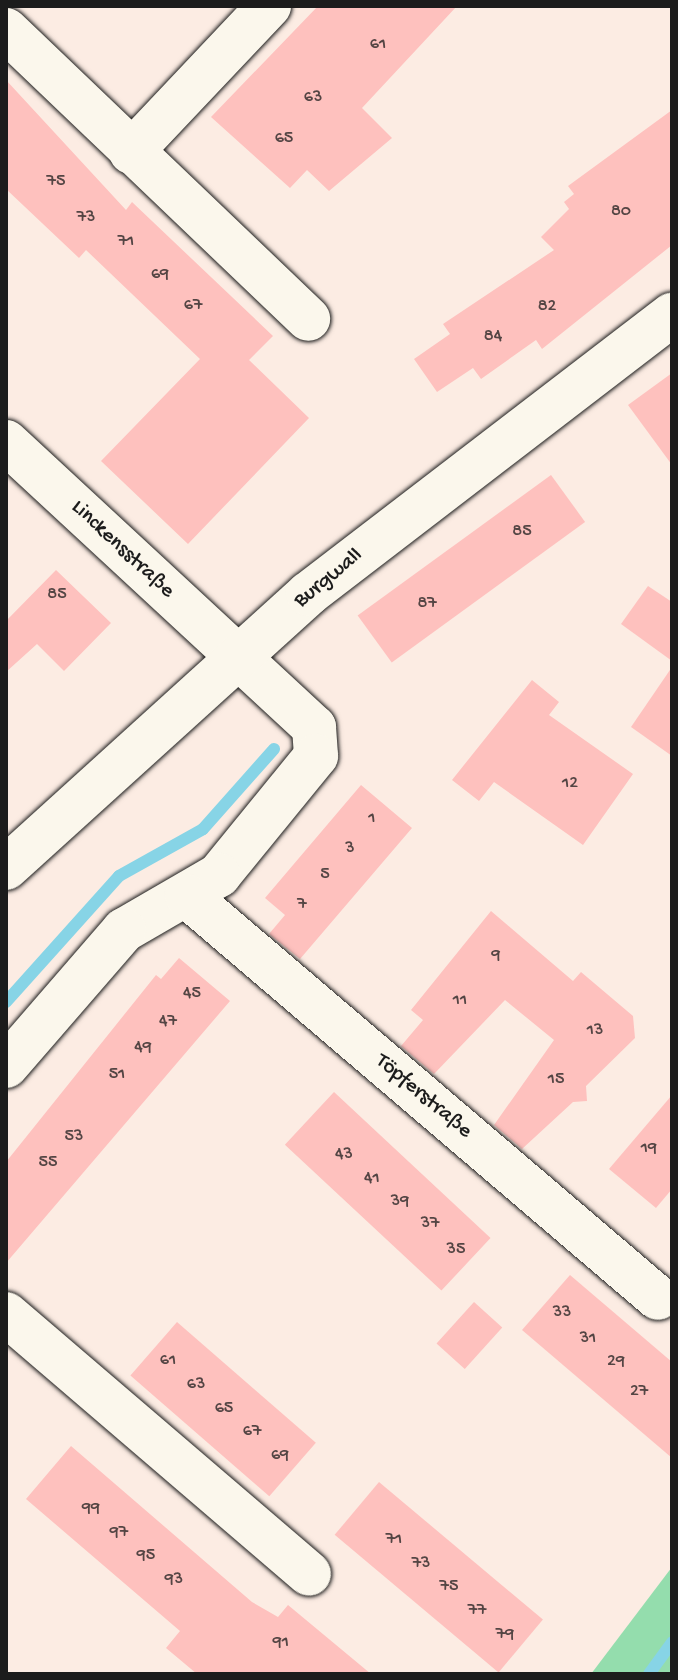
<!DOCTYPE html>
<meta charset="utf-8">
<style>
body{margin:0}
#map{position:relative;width:678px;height:1680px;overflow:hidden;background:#fcece3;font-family:"Gochi Hand",sans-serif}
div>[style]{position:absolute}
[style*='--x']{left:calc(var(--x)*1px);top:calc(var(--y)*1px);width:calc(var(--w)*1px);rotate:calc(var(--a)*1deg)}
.green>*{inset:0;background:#94ddad}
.stream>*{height:12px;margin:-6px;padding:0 6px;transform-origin:6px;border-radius:6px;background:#87d4e6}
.building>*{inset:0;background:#fec1be;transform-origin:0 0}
.roads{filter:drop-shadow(0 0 2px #1c1c1c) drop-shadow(0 0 2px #1c1c1c)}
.minor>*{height:44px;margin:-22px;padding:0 22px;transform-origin:22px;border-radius:22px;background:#fbf7ec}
span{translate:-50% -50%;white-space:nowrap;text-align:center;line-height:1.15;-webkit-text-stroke:8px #fbf7ec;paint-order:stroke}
.number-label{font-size:18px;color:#544544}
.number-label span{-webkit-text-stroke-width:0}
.street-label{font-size:22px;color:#1c1c1c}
.frame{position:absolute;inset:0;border:8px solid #1c1c1c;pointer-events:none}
</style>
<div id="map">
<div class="green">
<i style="clip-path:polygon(672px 1567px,672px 1674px,591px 1674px)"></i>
</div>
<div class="stream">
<i style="--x:6;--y:1002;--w:169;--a:-48.1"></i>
<i style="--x:119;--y:876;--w:96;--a:-29.2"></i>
<i style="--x:203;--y:829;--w:107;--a:-48.4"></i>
<i style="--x:649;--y:1674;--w:39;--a:-54"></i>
</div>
<div class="building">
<i style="clip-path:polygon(318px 6px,457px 6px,362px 108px,392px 138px,329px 191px,307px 170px,290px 188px,211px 117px)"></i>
<i style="clip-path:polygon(6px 80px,126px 210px,132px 202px,273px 336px,249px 360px,309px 418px,188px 544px,101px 461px,200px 359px,86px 250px,79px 258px,6px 189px)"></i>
<i style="clip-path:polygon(672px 110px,672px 245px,542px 349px,536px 340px,481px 379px,473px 368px,437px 392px,414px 359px,450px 334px,443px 324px,554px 250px,541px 237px,569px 209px,564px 202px,574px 194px,568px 186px)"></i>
<i style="clip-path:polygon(672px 373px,672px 465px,628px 405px)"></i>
<i style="left:551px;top:475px;width:58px;height:239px;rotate:54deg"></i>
<i style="clip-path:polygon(56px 570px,111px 623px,64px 671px,37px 644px,6px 672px,6px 621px)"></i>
<i style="clip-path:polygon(648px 586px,672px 602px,672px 661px,621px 624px)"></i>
<i style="clip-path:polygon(672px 667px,672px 756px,631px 727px)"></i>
<i style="clip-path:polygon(532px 680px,559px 702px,549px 715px,633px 774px,583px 845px,494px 782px,479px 801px,452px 780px)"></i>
<i style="clip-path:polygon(361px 785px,412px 828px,300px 959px,269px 934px,285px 915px,265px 898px)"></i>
<i style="clip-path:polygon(491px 911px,573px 981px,581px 972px,633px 1016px,635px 1038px,586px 1086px,587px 1101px,573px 1102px,522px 1149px,494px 1125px,554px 1040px,505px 1000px,434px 1074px,401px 1046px,423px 1020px,411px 1010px)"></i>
<i style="clip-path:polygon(179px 958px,230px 1001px,6px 1263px,6px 1162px,156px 975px,161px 979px)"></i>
<i style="left:334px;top:1092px;width:214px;height:72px;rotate:43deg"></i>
<i style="clip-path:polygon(672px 1095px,672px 1189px,656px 1208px,609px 1169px)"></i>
<i style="clip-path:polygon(570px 1275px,672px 1362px,672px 1458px,522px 1330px)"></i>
<i style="left:474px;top:1302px;width:38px;height:56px;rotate:42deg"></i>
<i style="left:177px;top:1322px;width:184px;height:71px;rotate:41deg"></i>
<i style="clip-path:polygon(71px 1446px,252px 1602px,278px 1617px,288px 1605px,371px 1674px,197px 1674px,166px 1648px,180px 1631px,26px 1499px)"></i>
<i style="left:379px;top:1482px;width:214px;height:69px;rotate:40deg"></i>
</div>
<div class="roads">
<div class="minor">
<i style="--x:6;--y:30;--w:418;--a:43.7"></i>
<i style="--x:131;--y:152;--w:201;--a:-46.6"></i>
<i style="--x:6;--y:442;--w:420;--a:42.8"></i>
<i style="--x:314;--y:727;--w:29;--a:86"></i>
<i style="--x:316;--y:756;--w:154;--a:129.2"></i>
<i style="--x:219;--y:875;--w:110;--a:149.9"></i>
<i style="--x:124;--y:930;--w:180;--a:130.9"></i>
<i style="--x:6;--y:868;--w:408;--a:-42.2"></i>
<i style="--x:308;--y:594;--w:459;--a:-37.5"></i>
<i style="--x:187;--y:896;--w:619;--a:40.48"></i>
<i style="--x:6;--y:1314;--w:399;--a:40.6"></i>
</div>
</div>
<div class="number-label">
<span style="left:378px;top:45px">61</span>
<span style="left:313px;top:98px">63</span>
<span style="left:284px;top:139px">65</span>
<span style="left:56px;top:182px">75</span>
<span style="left:621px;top:212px">80</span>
<span style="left:86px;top:218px">73</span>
<span style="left:126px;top:242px">71</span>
<span style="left:160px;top:275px">69</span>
<span style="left:193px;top:306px">67</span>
<span style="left:547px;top:307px">82</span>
<span style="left:493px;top:337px">84</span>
<span style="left:522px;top:532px">85</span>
<span style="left:57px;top:595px">85</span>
<span style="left:427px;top:604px">87</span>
<span style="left:570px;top:784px">12</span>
<span style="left:372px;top:819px">1</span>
<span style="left:350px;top:849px">3</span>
<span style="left:325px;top:875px">5</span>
<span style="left:302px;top:905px">7</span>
<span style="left:496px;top:956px">9</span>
<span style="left:192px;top:994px">45</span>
<span style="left:460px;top:1001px">11</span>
<span style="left:168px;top:1022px">47</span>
<span style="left:595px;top:1031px">13</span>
<span style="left:143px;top:1048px">49</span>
<span style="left:117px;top:1075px">51</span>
<span style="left:556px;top:1080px">15</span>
<span style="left:74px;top:1137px">53</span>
<span style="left:649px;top:1149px">19</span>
<span style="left:344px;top:1155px">43</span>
<span style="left:48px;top:1163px">55</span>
<span style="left:372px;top:1179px">41</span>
<span style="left:400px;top:1202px">39</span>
<span style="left:430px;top:1224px">37</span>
<span style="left:456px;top:1250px">35</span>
<span style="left:562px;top:1313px">33</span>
<span style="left:588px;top:1339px">31</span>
<span style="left:168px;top:1361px">61</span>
<span style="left:616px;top:1362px">29</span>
<span style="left:196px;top:1385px">63</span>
<span style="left:639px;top:1392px">27</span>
<span style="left:224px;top:1409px">65</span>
<span style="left:252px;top:1432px">67</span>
<span style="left:280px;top:1456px">69</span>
<span style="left:91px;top:1509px">99</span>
<span style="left:119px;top:1533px">97</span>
<span style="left:394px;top:1540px">71</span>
<span style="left:146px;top:1556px">95</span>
<span style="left:421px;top:1564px">73</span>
<span style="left:174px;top:1580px">93</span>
<span style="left:449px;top:1587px">75</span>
<span style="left:477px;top:1611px">77</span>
<span style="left:505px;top:1635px">79</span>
<span style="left:281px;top:1643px">91</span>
</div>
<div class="street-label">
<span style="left:122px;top:550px;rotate:43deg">Linckensstraße</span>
<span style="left:329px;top:579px;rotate:-39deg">Burgwall</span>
<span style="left:423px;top:1097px;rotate:40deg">Töpferstraße</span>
</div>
<div class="frame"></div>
</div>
